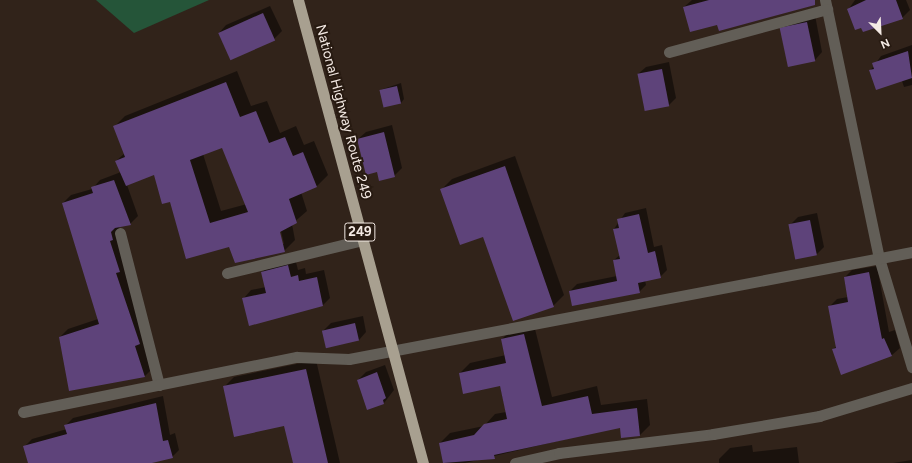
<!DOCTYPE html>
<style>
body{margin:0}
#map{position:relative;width:912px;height:463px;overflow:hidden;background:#31231a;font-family:Figtree,sans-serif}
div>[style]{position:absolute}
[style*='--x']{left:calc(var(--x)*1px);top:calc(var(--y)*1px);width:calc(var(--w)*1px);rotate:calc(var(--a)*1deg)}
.green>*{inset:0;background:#255539}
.shadow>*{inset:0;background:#0007}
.building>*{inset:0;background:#5e437a;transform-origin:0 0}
.minor>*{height:11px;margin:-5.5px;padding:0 5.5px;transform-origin:5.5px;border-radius:5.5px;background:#625e57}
.trunk>*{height:11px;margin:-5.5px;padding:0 5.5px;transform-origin:5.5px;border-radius:5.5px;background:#a8a090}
span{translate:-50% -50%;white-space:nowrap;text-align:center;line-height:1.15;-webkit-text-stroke:4px #271a11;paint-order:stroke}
.shield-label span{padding:1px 3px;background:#271a11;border:1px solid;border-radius:3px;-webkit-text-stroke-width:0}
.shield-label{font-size:13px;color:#f4eae4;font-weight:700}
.street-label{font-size:14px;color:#f4eae4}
.north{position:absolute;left:860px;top:12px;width:40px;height:40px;-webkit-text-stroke:3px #271a11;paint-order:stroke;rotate:156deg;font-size:11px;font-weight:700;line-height:16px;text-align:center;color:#f4eae4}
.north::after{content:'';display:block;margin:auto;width:14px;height:18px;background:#f4eae4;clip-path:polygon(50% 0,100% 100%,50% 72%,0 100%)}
</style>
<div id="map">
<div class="green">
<i style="clip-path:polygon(96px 0,209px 0,134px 33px)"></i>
</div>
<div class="shadow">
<i style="clip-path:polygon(692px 0,810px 0,718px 24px,684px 7px)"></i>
<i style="clip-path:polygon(855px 0,906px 0,910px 10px,902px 18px,848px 10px)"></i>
<i style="clip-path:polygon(270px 6px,282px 31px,274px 39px,219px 33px,226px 25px)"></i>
<i style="clip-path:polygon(815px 15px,822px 52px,815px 60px,781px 29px,789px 22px)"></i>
<i style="clip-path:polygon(912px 45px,912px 85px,904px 87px,902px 81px,870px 71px,881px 56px)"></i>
<i style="clip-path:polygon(669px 62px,676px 98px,669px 105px,638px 74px,646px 67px)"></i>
<i style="clip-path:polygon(evenodd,237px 71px,251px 106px,267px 101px,280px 133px,296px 126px,304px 145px,314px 141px,328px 175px,317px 186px,301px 192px,307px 211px,292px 224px,295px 240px,284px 251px,229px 246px,170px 201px,154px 174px,127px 185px,138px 216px,130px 224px,119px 226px,153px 368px,145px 376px,60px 337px,68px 329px,98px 319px,63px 203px,71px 195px,92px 189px,100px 180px,121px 172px,116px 161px,125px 153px,114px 127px,125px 116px,237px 71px,223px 146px,247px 204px,221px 211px,203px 154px,223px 146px,237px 71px,278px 227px,280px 227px,284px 244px,282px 244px,278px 227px)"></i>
<i style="clip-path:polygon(401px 83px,404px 99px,401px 103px,380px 90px)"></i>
<i style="clip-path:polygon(392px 125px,402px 168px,394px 176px,378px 171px,358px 139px,366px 132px)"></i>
<i style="clip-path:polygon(515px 156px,564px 295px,553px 306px,441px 190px,452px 179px)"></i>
<i style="clip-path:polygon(646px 208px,654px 247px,662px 245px,667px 270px,660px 277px,645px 280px,646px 285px,639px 292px,570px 291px,577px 284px,617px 276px,614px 260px,620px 255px,614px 229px,625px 213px)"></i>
<i style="clip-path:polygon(817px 213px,824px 247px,817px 254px,790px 225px,798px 217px)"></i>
<i style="clip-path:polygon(295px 258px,298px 270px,305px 268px,306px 274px,324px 270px,330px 298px,323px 305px,244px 298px,251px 290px,266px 287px,262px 272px,270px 265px)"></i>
<i style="clip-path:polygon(877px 266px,889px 332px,895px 330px,900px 348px,892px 355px,842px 373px,833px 349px,837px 346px,830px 306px,837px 299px,848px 297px,845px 277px,852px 270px)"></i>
<i style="clip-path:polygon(363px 316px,366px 332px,359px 340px,323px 331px,331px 323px)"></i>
<i style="clip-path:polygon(534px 325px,552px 397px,597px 386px,601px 405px,647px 399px,650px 425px,640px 435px,622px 437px,621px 426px,465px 463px,445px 463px,440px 443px,450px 433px,484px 426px,495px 414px,506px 412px,500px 385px,460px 373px,470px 363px,506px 355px,502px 339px,512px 329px)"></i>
<i style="clip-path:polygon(316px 360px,340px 463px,294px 463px,285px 424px,224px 387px,234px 377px)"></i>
<i style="clip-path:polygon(385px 365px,394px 390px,384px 403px,358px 380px,366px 372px)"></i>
<i style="clip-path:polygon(163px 396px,170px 435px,175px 433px,179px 450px,172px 457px,149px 463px,29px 463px,25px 446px,32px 439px,67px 429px,66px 425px,73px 418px)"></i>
<i style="clip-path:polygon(752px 445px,753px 452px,797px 447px,799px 463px,719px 463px,719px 459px,730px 448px)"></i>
<i style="clip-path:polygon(912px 460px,912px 463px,893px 463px)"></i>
</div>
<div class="building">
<i style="clip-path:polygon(709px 0,815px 0,815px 5px,719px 31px,717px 25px,690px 32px,683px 7px)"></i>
<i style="clip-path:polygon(866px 0,896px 0,903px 19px,863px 32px,861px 28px,855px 30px,847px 9px)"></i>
<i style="left:263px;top:13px;width:30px;height:49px;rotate:66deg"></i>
<i style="left:807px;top:22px;width:40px;height:28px;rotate:78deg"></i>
<i style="clip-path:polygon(908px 51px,912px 78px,876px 90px,869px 70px,874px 69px,872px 63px)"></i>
<i style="left:662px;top:69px;width:38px;height:25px;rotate:79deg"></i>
<i style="clip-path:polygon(evenodd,226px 82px,240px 117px,256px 111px,269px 143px,285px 137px,293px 156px,303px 152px,317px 187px,289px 199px,297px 223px,280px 232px,285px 252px,235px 263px,229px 247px,186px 259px,170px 202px,162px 204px,154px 175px,126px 186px,115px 161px,125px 157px,113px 126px,226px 82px,222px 148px,248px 212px,210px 223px,190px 160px,222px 148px)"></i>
<i style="left:397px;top:86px;width:18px;height:18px;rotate:77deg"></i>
<i style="clip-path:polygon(384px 132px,395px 177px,379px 181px,377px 172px,366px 175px,357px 139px)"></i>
<i style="clip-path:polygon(505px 166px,554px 307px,513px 321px,483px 237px,460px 245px,440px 189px)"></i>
<i style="clip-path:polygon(114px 180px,131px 225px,115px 228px,111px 232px,113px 240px,110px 241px,120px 272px,116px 273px,140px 344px,135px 346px,145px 377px,69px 391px,59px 337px,99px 324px,62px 203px,93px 193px,91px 187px)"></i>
<i style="clip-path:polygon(639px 214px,648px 253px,655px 251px,661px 278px,638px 283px,640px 293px,572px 306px,569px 291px,617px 281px,613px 260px,620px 259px,613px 229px,619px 228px,617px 219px)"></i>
<i style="left:810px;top:220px;width:36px;height:22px;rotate:79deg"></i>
<i style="clip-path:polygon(288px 265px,291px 277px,298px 275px,299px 281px,317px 277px,323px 306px,249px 326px,242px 298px,266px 293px,261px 272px)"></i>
<i style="clip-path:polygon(869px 272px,882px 339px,884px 338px,892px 356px,841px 375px,832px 349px,836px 348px,828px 306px,848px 302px,844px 277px)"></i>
<i style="left:355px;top:323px;width:18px;height:34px;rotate:77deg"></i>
<i style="clip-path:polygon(524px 334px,542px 406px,588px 396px,592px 414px,637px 408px,640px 436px,621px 438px,620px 428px,494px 455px,495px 459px,443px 463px,439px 443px,474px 435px,484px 424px,507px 419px,500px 386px,463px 394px,459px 373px,506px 363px,501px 339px)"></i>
<i style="clip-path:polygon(306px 369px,328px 463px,293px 463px,284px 426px,234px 437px,223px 386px)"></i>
<i style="clip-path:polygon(377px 372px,386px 398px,383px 400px,384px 404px,367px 410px,357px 380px)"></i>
<i style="clip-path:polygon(156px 403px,163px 441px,168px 440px,173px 458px,152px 463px,28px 463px,23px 446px,67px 434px,64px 425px)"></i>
</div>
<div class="minor">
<i style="--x:825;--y:0;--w:264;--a:78.2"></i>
<i style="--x:879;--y:258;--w:114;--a:73.2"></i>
<i style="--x:669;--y:52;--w:164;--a:-15.2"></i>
<i style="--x:120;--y:233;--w:157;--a:75.6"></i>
<i style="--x:227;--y:273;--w:139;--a:-13.7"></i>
<i style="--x:23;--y:412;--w:279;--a:-11.4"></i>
<i style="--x:297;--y:357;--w:52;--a:2.2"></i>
<i style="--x:349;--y:359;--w:573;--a:-10.76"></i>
<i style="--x:515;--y:463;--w:45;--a:-12.8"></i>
<i style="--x:559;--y:453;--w:155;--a:-7"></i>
<i style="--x:713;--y:434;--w:108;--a:-9.6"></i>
<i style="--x:819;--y:416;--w:97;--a:-16.8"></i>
</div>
<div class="trunk">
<i style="--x:298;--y:0;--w:480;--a:74.9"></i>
</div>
<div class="shield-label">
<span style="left:360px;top:232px">249</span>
</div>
<div class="street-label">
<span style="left:343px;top:112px;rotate:75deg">National Highway Route 249</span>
</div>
<div class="north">N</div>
</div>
